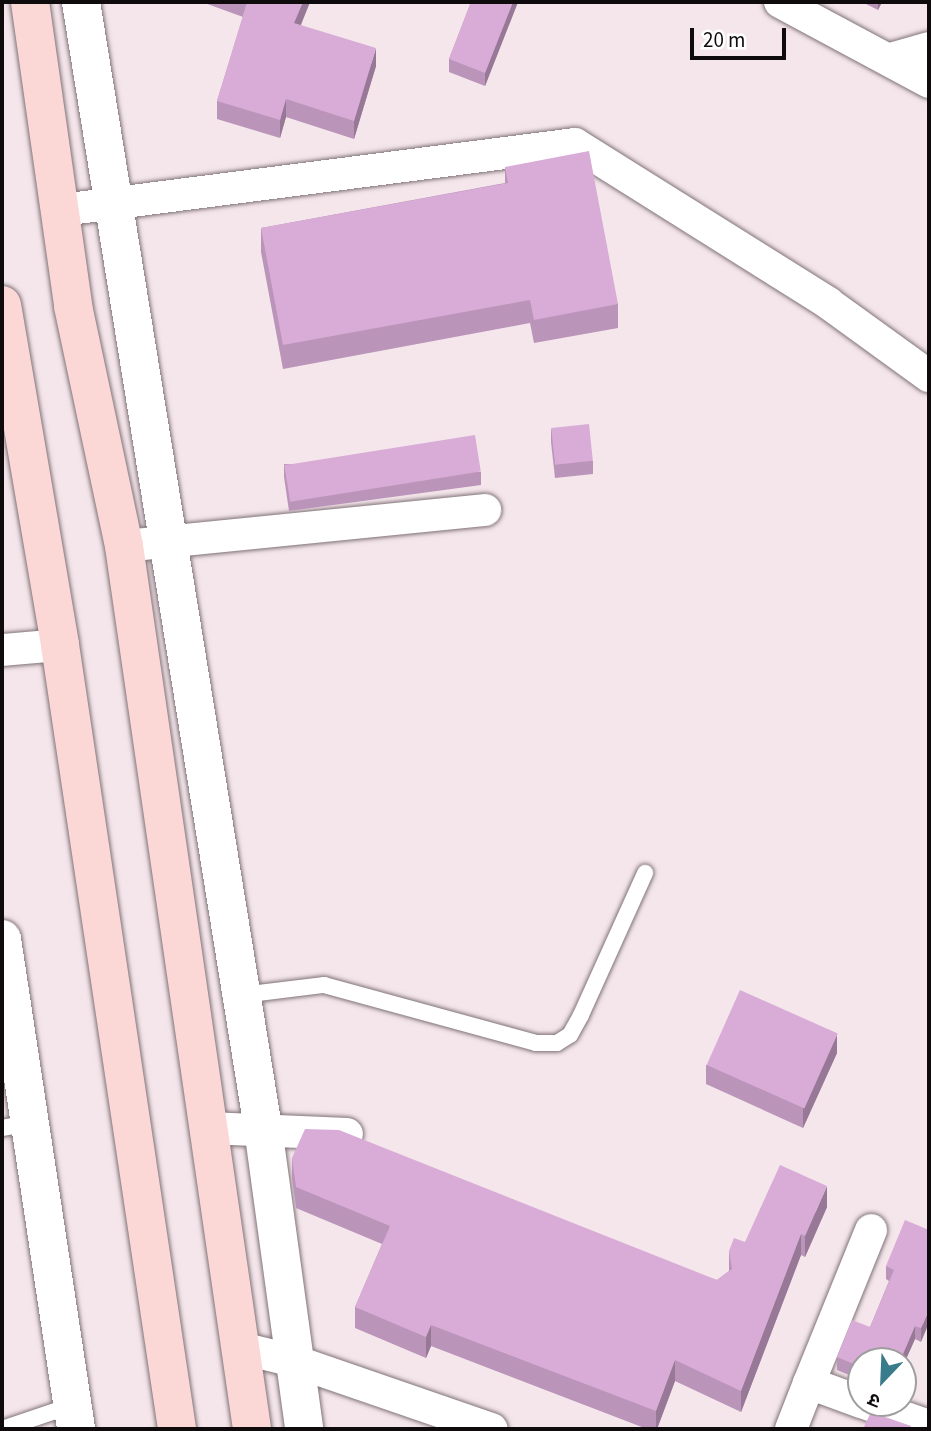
<!DOCTYPE html>
<meta charset="utf-8">
<style>
body{margin:0}
#map{position:relative;width:931px;height:1431px;overflow:hidden;background:#f4e6eb;font-family:"Source Sans 3","Noto Sans Devanagari",sans-serif}
div>[style]{position:absolute}
[style*='--x']{left:calc(var(--x)*1px);top:calc(var(--y)*1px);width:calc(var(--w)*1px);rotate:calc(var(--a)*1deg)}
.roads{filter:drop-shadow(0 0 2px #807378) drop-shadow(0 0 2px #807378)}
.lane>*{height:16px;margin:-8px;padding:0 8px;transform-origin:8px;border-radius:8px;background:#fff}
.street>*{height:32px;margin:-16px;padding:0 16px;transform-origin:16px;border-radius:16px;background:#fff}
.secondary>*{height:38px;margin:-19px;padding:0 19px;transform-origin:19px;border-radius:19px;background:#fff}
.primary>*{height:38px;margin:-19px;padding:0 19px;transform-origin:19px;border-radius:19px;background:#fbd8d6}
.wall>*{inset:0;background:#ba94b9}
.shaded-wall>*{inset:0;background:#977896}
.building>*{inset:0;background:#d8acd7;transform-origin:0 0}
span{translate:-50% -50%;white-space:nowrap;text-align:center;line-height:1.15;-webkit-text-stroke:5px #fff;paint-order:stroke}
.frame{position:absolute;inset:0;border:4px solid #0f0a0c;pointer-events:none}
.north{position:absolute;left:847px;top:1347px;width:70px;height:70px;box-sizing:border-box;background:#fff;border:2px solid #9f9d9e;border-radius:50%;rotate:203deg;font-size:19px;font-weight:700;line-height:28px;text-align:center;color:#0f0a0c}
.north::after{content:'';display:block;margin:auto;width:24px;height:32px;background:#387c8b;clip-path:polygon(50% 0,100% 100%,50% 72%,0 100%)}
.scale{position:absolute;left:690px;top:28px;width:96px;height:32px;box-sizing:border-box;border:4px solid #0f0a0c;border-top:0;padding-left:9px;font-size:21px;line-height:24px;white-space:nowrap;color:#0f0a0c;-webkit-text-stroke:5px #fff;paint-order:stroke}
</style>
<div id="map">
<div class="roads">
<div class="lane">
<i style="--x:242;--y:995;--w:83;--a:-7"></i>
<i style="--x:324;--y:985;--w:220;--a:15.3"></i>
<i style="--x:536;--y:1043;--w:21;--a:0"></i>
<i style="--x:557;--y:1043;--w:15;--a:-32"></i>
<i style="--x:570;--y:1035;--w:23;--a:-61"></i>
<i style="--x:581;--y:1015;--w:156;--a:-65.7"></i>
<i style="--x:2;--y:1128;--w:28;--a:-10"></i>
<i style="--x:2;--y:1429;--w:75;--a:-18.7"></i>
</div>
<div class="street">
<i style="--x:780;--y:2;--w:169;--a:28.2"></i>
<i style="--x:891;--y:59;--w:40;--a:-16"></i>
<i style="--x:62;--y:210;--w:517;--a:-7.33"></i>
<i style="--x:575;--y:144;--w:299;--a:32.1"></i>
<i style="--x:828;--y:303;--w:125;--a:35.9"></i>
<i style="--x:124;--y:546;--w:363;--a:-5.7"></i>
<i style="--x:2;--y:650;--w:58;--a:-4.9"></i>
<i style="--x:208;--y:1128;--w:139;--a:2.5"></i>
<i style="--x:241;--y:1348;--w:55;--a:13.8"></i>
<i style="--x:294;--y:1361;--w:209;--a:19"></i>
<i style="--x:809;--y:1383;--w:165;--a:-67.9"></i>
<i style="--x:864;--y:1403;--w:69;--a:19.5"></i>
<i style="--x:791;--y:1429;--w:49;--a:-68.6"></i>
<i style="--x:809;--y:1383;--w:55;--a:20.1"></i>
</div>
<div class="secondary">
<i style="--x:81;--y:2;--w:1141;--a:80.82"></i>
<i style="--x:263;--y:1128;--w:304;--a:82.2"></i>
<i style="--x:2;--y:939;--w:496;--a:81.4"></i>
</div>
<div class="primary">
<i style="--x:30;--y:2;--w:307;--a:81.9"></i>
<i style="--x:73;--y:306;--w:245;--a:78"></i>
<i style="--x:124;--y:546;--w:892;--a:81.75"></i>
<i style="--x:2;--y:305;--w:345;--a:80.3"></i>
<i style="--x:60;--y:645;--w:793;--a:81.51"></i>
</div>
</div>
<div class="wall">
<i style="clip-path:polygon(202px 2px,310px 2px,301px 25px,376px 66px,354px 139px,286px 117px,280px 138px,217px 119px,217px 101px,243px 17px)"></i>
<i style="clip-path:polygon(471px 2px,518px 2px,485px 86px,449px 72px,449px 59px)"></i>
<i style="clip-path:polygon(862px 2px,882px 2px,878px 10px)"></i>
<i style="clip-path:polygon(505px 167px,618px 304px,618px 328px,534px 343px,530px 323px,283px 369px,261px 252px,261px 228px,505px 183px)"></i>
<i style="clip-path:polygon(551px 429px,593px 461px,593px 474px,555px 478px,551px 442px)"></i>
<i style="clip-path:polygon(284px 464px,481px 472px,481px 485px,289px 511px,284px 477px)"></i>
<i style="clip-path:polygon(837px 1053px,803px 1128px,706px 1084px,706px 1065px)"></i>
<i style="clip-path:polygon(292px 1158px,717px 1280px,729px 1271px,729px 1251px,745px 1242px,827px 1207px,805px 1257px,801px 1255px,741px 1412px,675px 1381px,657px 1429px,647px 1429px,431px 1346px,426px 1358px,355px 1328px,355px 1307px,382px 1244px,296px 1208px,292px 1179px)"></i>
<i style="clip-path:polygon(929px 1230px,921px 1342px,915px 1339px,903px 1366px,903px 1361px,861px 1361px,861px 1380px,837px 1370px,837px 1357px,870px 1327px,889px 1281px,886px 1279px,886px 1266px)"></i>
</div>
<div class="shaded-wall">
<i style="clip-path:polygon(303px 2px,310px 2px,294px 41px,294px 23px)"></i>
<i style="clip-path:polygon(513px 2px,518px 2px,485px 86px,485px 73px)"></i>
<i style="clip-path:polygon(878px 2px,882px 2px,878px 10px)"></i>
<i style="clip-path:polygon(376px 48px,376px 66px,354px 139px,354px 121px)"></i>
<i style="clip-path:polygon(286px 99px,286px 117px,280px 138px,280px 120px)"></i>
<i style="clip-path:polygon(837px 1034px,837px 1053px,803px 1128px,803px 1109px)"></i>
<i style="clip-path:polygon(827px 1186px,827px 1207px,805px 1257px,805px 1236px)"></i>
<i style="clip-path:polygon(801px 1234px,801px 1255px,741px 1412px,741px 1391px)"></i>
<i style="clip-path:polygon(929px 1310px,929px 1323px,921px 1342px,921px 1328px)"></i>
<i style="clip-path:polygon(431px 1325px,431px 1346px,426px 1358px,426px 1337px)"></i>
<i style="clip-path:polygon(915px 1326px,915px 1339px,903px 1366px,903px 1361px,900px 1361px)"></i>
<i style="clip-path:polygon(675px 1360px,675px 1381px,657px 1429px,656px 1429px,656px 1411px)"></i>
</div>
<div class="building">
<i style="clip-path:polygon(247px 2px,303px 2px,294px 23px,376px 48px,354px 121px,286px 99px,280px 120px,217px 101px)"></i>
<i style="clip-path:polygon(471px 2px,513px 2px,485px 73px,449px 59px)"></i>
<i style="clip-path:polygon(589px 151px,618px 304px,534px 320px,530px 300px,283px 345px,261px 228px,508px 183px,505px 167px)"></i>
<i style="left:589px;top:424px;width:37px;height:38px;rotate:84deg"></i>
<i style="left:475px;top:435px;width:37px;height:193px;rotate:81deg"></i>
<i style="left:740px;top:990px;width:107px;height:82px;rotate:24deg"></i>
<i style="clip-path:polygon(305px 1129px,339px 1130px,717px 1280px,732px 1269px,729px 1251px,734px 1238px,745px 1242px,780px 1165px,827px 1186px,805px 1236px,801px 1234px,741px 1391px,675px 1360px,656px 1411px,431px 1325px,426px 1337px,355px 1307px,390px 1226px,296px 1187px,292px 1158px)"></i>
<i style="clip-path:polygon(905px 1220px,929px 1230px,929px 1310px,921px 1328px,915px 1326px,900px 1361px,861px 1361px,861px 1367px,837px 1357px,852px 1320px,870px 1327px,894px 1270px,886px 1266px)"></i>
<i style="clip-path:polygon(871px 1412px,911px 1426px,910px 1429px,863px 1429px)"></i>
</div>
<div class="frame"></div>
<div class="north">उ</div>
<div class="scale">20 m</div>
</div>
